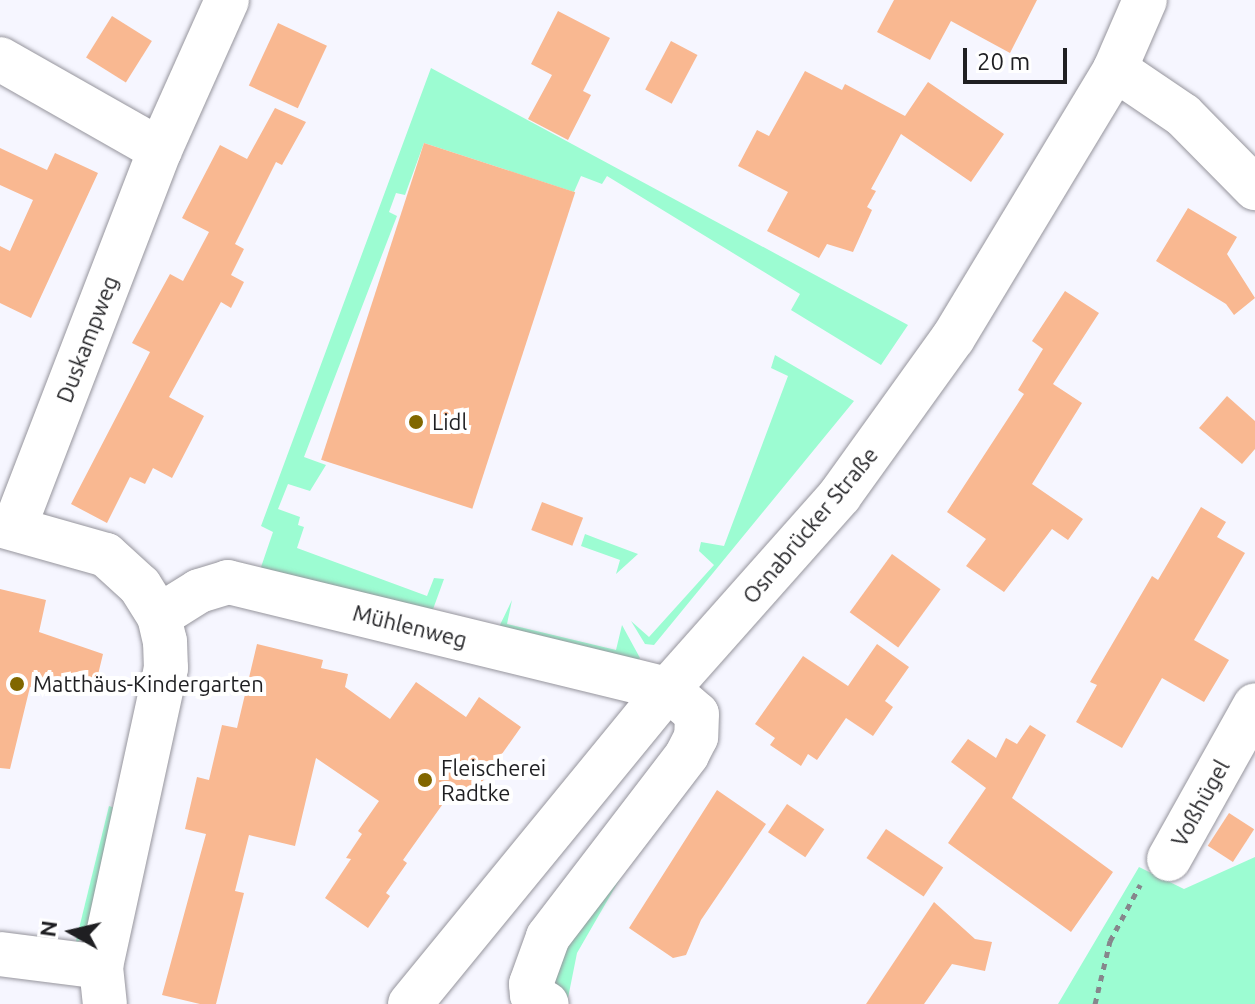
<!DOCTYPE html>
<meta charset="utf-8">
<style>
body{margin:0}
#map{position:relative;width:1255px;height:1004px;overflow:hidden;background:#f6f6ff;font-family:Ubuntu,sans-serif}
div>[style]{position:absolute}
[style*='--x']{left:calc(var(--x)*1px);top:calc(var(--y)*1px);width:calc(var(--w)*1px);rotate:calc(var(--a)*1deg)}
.green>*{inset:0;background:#9cfcd2}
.building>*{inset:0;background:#f9b891;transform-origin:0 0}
.path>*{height:5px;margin-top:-2.5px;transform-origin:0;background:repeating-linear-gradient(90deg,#86868c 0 6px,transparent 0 12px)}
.roads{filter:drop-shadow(0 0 2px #96959d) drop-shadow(0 0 2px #96959d)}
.minor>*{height:44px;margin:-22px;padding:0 22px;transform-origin:22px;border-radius:22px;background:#fff}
.major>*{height:44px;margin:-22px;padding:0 22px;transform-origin:22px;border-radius:22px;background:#fff}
.dots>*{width:22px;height:22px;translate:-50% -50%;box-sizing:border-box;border:4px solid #fff;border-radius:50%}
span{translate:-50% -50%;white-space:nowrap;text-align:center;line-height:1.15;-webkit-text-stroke:8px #fff;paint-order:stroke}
.street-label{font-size:22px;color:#1f1f22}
.poi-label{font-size:22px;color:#1f1f22}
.left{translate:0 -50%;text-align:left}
.north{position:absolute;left:32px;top:892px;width:80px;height:80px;-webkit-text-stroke:6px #fff;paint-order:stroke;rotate:278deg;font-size:22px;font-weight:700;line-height:32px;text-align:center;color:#1f1f22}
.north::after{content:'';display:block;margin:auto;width:28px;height:36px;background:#1f1f22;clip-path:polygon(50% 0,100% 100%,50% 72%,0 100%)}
.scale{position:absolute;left:963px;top:48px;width:104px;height:36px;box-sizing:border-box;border:4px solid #1f1f22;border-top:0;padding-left:10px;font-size:24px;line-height:28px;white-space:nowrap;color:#1f1f22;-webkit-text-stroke:6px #fff;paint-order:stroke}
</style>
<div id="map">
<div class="green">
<i style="clip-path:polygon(431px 68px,908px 325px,881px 365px,791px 310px,800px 294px,607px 176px,602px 184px,581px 176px,574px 192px,424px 143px,405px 195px,396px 193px,389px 212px,397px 216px,304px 457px,326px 465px,310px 491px,288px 484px,278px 509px,300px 517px,298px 525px,304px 527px,297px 548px,427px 596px,434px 578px,444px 579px,432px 612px,260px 570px,273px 532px,261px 526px)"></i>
<i style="clip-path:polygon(775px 355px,854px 401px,654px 645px,645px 644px,631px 621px,649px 637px,714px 565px,699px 551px,701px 542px,724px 546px,788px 376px,771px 368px)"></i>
<i style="clip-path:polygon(585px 534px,598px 539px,638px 554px,616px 574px,620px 560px,581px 546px)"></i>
<i style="clip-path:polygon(512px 600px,507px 624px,616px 650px,622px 625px,640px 658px,637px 662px,498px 629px)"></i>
<i style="clip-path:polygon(109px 806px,118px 809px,86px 934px,75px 945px)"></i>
<i style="clip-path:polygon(1255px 857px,1255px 1004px,1058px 1004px,1139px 867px,1184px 889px)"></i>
<i style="clip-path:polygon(625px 870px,577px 953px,567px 1003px,554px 988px,554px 952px)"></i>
</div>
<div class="building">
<i style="clip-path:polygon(894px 0,1037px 0,1010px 53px,951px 21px,930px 60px,877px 32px)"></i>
<i style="clip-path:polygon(558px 11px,610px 38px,583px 91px,591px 95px,568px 140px,528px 119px,552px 75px,531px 64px)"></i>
<i style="left:112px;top:16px;width:47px;height:49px;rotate:32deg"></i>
<i style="left:278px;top:23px;width:54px;height:69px;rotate:25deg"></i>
<i style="left:671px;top:41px;width:30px;height:55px;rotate:28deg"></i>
<i style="clip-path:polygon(805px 71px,842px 90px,845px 84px,905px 116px,928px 82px,1004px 134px,971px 182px,901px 134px,871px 189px,876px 191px,867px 207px,872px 210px,853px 252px,827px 244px,819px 258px,767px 231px,788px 192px,738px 166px,757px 130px,769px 136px)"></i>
<i style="clip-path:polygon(275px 108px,306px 122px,282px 165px,276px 162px,235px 244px,244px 249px,231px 275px,244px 282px,231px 308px,221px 302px,169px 397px,204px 416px,172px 478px,153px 468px,145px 484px,130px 477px,107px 523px,71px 504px,150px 352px,132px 343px,170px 274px,183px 281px,209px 232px,182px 218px,220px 145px,247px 159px)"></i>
<i style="left:424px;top:143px;width:159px;height:333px;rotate:18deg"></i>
<i style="clip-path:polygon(0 148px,47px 170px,55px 153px,98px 173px,31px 318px,0 303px,0 246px,10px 251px,33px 200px,0 185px)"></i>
<i style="clip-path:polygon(1188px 208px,1237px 237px,1227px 254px,1255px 298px,1234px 315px,1226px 304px,1156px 261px)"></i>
<i style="clip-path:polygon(1065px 291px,1099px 313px,1053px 384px,1082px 403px,1032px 484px,1083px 519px,1068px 540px,1052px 529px,1004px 592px,966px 566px,986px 539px,947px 512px,1024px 394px,1018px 390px,1043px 349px,1032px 341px)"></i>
<i style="clip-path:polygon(1227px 396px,1255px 421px,1255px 449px,1242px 464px,1199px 428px)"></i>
<i style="left:542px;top:502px;width:44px;height:30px;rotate:21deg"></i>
<i style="clip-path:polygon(1201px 507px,1226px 522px,1217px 537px,1245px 553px,1194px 640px,1229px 660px,1204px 702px,1162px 678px,1122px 748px,1076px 722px,1097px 685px,1090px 682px,1152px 576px,1158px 580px)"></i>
<i style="left:892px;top:554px;width:60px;height:72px;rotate:36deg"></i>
<i style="clip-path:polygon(0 589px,46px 600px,39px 632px,103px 654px,95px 687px,43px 680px,41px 690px,30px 687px,10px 769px,0 768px)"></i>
<i style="clip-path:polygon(257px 644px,323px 660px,321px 668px,348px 674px,345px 687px,390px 719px,416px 682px,466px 717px,479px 697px,521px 727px,468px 802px,452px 791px,403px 860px,407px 863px,386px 893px,390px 896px,368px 928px,325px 898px,351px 859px,346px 858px,362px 834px,358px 831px,379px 801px,316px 758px,295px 846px,249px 835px,235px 891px,244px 893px,216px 1004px,200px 1004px,162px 995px,206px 834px,185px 829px,197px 777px,209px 780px,222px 725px,237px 728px)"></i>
<i style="clip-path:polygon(877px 644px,909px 667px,885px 701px,893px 707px,873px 736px,846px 718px,817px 760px,808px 754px,801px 766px,770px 745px,775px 738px,755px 724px,803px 656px,848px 686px)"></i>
<i style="clip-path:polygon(1030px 725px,1046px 735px,1012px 798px,1113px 872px,1071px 932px,948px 843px,986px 788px,951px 762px,968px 739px,996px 758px,1006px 738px,1017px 744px)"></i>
<i style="clip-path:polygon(717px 790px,766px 824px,701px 920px,686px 955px,673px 958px,629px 928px)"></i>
<i style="left:787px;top:804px;width:45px;height:34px;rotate:34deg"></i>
<i style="left:1229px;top:813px;width:30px;height:39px;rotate:33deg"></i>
<i style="left:886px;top:829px;width:69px;height:35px;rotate:34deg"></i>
<i style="clip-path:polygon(934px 902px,975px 939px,992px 942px,985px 971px,952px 964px,924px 1004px,866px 1004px)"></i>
</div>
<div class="path">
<i style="--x:1095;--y:1004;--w:65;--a:-76.6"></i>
<i style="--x:1110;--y:941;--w:64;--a:-61.8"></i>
</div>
<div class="roads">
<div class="minor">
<i style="--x:0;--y:59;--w:184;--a:29.6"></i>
<i style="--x:1115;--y:69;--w:82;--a:34.1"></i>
<i style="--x:1183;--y:115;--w:103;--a:45.4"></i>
<i style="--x:0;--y:525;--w:110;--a:15.8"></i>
<i style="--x:106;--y:555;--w:46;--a:42.4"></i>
<i style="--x:140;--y:586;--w:36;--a:58"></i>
<i style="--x:159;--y:616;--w:26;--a:77"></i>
<i style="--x:165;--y:641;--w:27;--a:88"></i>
<i style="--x:166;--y:668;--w:306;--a:102.3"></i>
<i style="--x:101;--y:967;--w:37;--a:84"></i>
<i style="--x:14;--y:528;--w:405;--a:-68.9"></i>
<i style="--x:160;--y:150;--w:164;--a:-65.9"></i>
<i style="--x:159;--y:616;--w:47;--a:-32"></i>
<i style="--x:199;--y:591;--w:30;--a:-17"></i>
<i style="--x:228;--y:582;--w:453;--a:13.7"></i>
<i style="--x:668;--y:689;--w:38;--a:41"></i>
<i style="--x:697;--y:714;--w:23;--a:92"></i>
<i style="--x:696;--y:737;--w:20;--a:117"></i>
<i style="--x:687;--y:755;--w:229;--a:127.4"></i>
<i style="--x:548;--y:937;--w:50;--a:109.9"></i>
<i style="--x:531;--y:984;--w:11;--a:85"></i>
<i style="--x:532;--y:995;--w:17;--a:31"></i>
<i style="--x:1169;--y:859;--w:176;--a:-60.8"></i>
<i style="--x:0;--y:954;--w:102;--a:7.3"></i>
</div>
<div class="major">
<i style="--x:410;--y:1004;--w:407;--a:-50.7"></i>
<i style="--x:668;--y:689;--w:259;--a:-48.4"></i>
<i style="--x:840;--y:495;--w:193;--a:-54.3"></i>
<i style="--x:953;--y:338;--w:314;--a:-58.9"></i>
<i style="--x:1115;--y:69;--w:75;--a:-66.5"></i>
</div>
</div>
<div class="dots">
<i style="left:416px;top:422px;background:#816700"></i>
<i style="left:17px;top:684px;background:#816700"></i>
<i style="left:425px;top:780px;background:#816700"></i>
</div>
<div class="street-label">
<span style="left:87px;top:339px;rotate:-69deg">Duskampweg</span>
<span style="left:810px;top:525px;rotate:-50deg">Osnabrücker Straße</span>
<span style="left:410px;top:626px;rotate:14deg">Mühlenweg</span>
<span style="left:1200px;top:803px;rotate:-61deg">Voßhügel</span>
</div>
<div class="poi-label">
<span class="left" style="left:432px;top:422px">Lidl</span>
<span class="left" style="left:33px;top:684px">Matthäus-Kindergarten</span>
<span class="left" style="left:441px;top:780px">Fleischerei<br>Radtke</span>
</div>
<div class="north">N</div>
<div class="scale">20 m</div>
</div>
